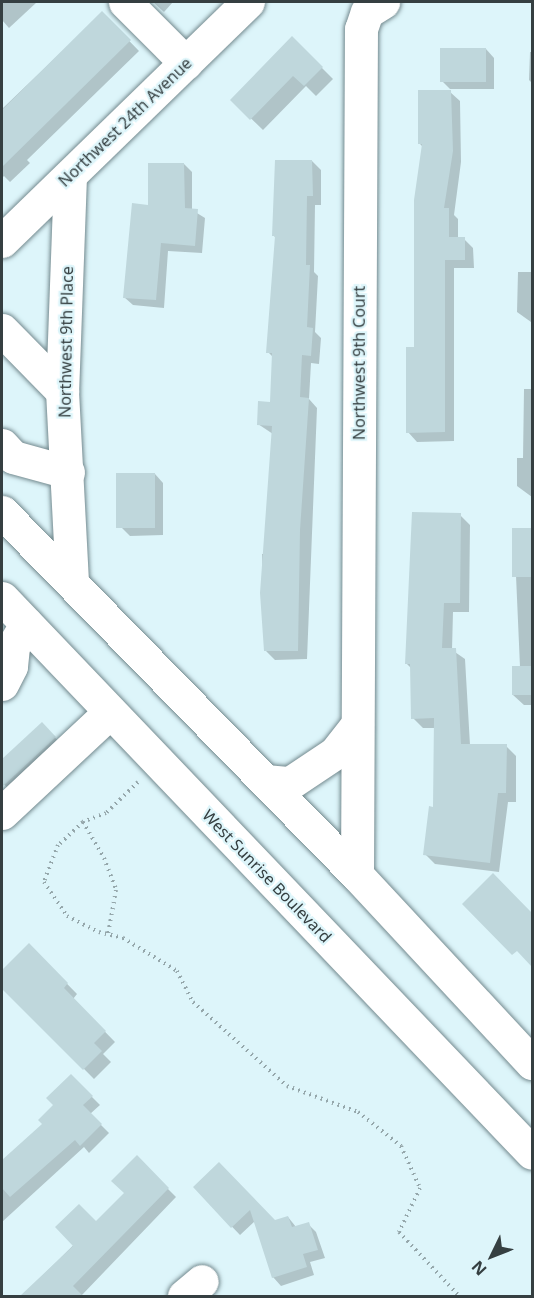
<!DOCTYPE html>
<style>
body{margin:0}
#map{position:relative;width:534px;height:1298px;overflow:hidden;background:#ddf5fa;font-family:"Noto Sans",sans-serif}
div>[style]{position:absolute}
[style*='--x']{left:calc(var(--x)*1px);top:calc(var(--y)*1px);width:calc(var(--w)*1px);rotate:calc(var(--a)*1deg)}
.shadow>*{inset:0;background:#0003}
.building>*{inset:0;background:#bfd7dc;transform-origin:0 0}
.path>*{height:4px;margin-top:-2px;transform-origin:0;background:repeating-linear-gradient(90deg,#95a7ab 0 1.5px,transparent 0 6px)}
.roads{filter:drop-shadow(0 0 2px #748a8f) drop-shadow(0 0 2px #748a8f)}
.minor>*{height:33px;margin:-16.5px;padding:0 16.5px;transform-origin:16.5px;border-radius:16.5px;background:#fff}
.major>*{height:33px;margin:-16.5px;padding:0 16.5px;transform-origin:16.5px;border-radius:16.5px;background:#fff}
span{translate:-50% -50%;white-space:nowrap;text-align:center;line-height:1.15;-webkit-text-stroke:4.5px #ddf5fa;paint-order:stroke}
.street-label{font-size:16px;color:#353f41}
.frame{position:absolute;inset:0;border:3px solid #353f41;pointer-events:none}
.north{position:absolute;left:462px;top:1226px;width:60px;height:60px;-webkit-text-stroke:4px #ddf5fa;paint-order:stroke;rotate:227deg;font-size:16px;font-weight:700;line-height:24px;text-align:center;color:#353f41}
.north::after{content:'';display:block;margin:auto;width:21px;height:27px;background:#353f41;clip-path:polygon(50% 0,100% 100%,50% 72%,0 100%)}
</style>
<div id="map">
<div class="shadow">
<i style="clip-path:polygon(2px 2px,37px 2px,9px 28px,2px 20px)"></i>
<i style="clip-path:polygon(153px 2px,173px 2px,164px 12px)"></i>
<i style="clip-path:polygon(102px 13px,139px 51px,27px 160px,30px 163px,10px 182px,4px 176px,2px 178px,2px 109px)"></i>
<i style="clip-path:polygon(292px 38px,333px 79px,316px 96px,306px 86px,263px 130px,232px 100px)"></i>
<i style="clip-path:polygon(486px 49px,494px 58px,494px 89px,450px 89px,442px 81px)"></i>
<i style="clip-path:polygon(530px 52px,532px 52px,532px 83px,529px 80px)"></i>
<i style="clip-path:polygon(450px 92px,460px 101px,461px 162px,454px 215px,458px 219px,458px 239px,464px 239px,473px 248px,474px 268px,454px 268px,454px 441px,417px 442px,408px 432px,415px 348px,423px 147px,420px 144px)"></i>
<i style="clip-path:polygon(312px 161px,321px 170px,321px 205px,315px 205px,314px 272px,318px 276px,315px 332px,321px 338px,319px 364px,311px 363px,309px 399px,317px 408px,307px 659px,275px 660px,266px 651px,262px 554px,266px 554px,273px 434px,258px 424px,271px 403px,274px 358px,268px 352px,277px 239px,273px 235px)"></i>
<i style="clip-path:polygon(184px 164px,192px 172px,192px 210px,205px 218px,202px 253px,168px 251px,164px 308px,133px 305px,124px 297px,150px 206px)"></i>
<i style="clip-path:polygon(518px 272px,532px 272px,532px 497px,517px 486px,517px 458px,523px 458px,524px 389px,532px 389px,531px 322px,517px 312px)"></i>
<i style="clip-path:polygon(155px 474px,163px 483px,163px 535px,130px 536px,122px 528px,117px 475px)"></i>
<i style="clip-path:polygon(460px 515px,470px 525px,469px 612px,453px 612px,452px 650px,465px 659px,470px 745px,506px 746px,516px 756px,516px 802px,508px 802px,499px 872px,435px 864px,425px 854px,435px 808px,435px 728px,423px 728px,413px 718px,412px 669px,406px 663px)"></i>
<i style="clip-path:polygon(514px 530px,532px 530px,532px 705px,524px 705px,513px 695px,520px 667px)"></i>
<i style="clip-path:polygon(42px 724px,63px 746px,12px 793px,2px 782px,2px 761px)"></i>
<i style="clip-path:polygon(29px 945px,77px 994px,73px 999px,115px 1042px,103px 1054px,111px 1062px,94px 1079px,2px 986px,2px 972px)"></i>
<i style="clip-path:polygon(71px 1076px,100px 1105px,90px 1114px,109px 1133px,89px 1153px,84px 1147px,2px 1222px,2px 1162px,44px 1124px)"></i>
<i style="clip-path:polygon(137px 1158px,176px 1197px,81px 1296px,22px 1296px,126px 1193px)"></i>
<i style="clip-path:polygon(219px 1164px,274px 1222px,288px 1217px,296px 1227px,308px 1224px,316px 1232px,325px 1258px,310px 1262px,314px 1275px,281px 1286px,273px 1277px,255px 1221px,240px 1235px,195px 1188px)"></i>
</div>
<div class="building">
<i style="clip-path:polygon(102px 11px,131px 40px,2px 167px,2px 110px)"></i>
<i style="clip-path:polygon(292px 36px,323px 67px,304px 86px,293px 76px,250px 120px,230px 100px)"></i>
<i style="left:440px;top:48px;width:46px;height:34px"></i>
<i style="clip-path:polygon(418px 90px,451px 90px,453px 151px,444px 208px,449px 208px,449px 237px,465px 237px,465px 260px,445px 260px,445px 432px,406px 433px,406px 347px,414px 347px,414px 200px,422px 144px,418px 144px)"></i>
<i style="clip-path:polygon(275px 160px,312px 160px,313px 196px,307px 196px,306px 265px,310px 265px,307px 327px,313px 328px,311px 356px,302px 355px,300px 397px,309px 398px,300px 530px,298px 651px,264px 651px,260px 593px,272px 426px,257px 425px,258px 401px,270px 402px,272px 353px,266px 353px,275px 236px,272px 236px)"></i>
<i style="clip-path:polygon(148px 163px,184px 163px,185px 208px,198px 209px,195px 246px,161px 243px,156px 300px,123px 298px,132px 203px,148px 205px)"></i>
<i style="left:116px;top:473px;width:39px;height:55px"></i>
<i style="clip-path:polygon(412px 512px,461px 513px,460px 603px,444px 603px,442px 648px,456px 648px,461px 744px,507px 744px,506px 793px,498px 793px,490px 863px,423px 855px,429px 806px,433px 807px,434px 718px,411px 719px,410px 664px,405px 664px)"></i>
<i style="left:512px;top:528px;width:20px;height:49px"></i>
<i style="left:512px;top:666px;width:20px;height:29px"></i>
<i style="clip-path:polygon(42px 722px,56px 737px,3px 786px,2px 759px)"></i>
<i style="clip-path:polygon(493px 873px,532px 913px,532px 967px,517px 951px,512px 955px,462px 904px)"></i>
<i style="clip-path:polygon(29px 943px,68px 983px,64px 988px,106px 1031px,94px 1043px,102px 1051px,83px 1070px,2px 989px,2px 970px)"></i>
<i style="clip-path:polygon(71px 1074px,93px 1096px,83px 1105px,102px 1124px,80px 1146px,75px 1140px,10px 1197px,2px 1188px,2px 1160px,42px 1124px,38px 1120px,53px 1105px,46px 1098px)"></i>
<i style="clip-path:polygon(137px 1155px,169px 1188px,73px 1286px,83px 1296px,20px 1296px,73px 1246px,55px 1227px,79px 1204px,96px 1221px,124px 1193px,111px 1181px)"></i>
<i style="clip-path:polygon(219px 1162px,275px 1220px,288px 1216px,292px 1227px,309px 1222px,318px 1250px,303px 1254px,307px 1267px,272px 1278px,250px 1210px,231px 1228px,193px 1187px)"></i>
</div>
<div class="path">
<i style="--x:138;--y:782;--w:45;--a:135.9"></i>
<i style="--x:106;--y:813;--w:25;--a:159"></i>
<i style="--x:83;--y:822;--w:34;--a:137"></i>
<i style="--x:58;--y:845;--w:40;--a:111"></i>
<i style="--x:44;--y:882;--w:41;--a:55.9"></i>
<i style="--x:67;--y:916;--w:36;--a:27"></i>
<i style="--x:99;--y:932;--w:25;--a:14"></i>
<i style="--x:123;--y:938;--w:63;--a:31.4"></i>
<i style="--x:177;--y:971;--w:35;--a:63"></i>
<i style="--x:193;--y:1002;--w:126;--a:41.8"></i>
<i style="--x:287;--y:1086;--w:76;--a:20.1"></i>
<i style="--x:358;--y:1112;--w:55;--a:38.3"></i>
<i style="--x:401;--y:1146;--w:46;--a:65.7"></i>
<i style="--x:420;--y:1188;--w:49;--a:115.5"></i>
<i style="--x:399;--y:1232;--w:88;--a:46.8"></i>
<i style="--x:83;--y:822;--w:42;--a:59.7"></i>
<i style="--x:104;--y:858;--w:34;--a:69"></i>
<i style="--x:116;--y:890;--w:45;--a:100.3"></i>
</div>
<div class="roads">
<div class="minor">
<i style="--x:125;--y:2;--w:86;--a:45"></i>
<i style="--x:70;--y:176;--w:215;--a:92.1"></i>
<i style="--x:62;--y:391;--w:189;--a:87"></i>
<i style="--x:2;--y:241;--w:343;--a:-44.2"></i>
<i style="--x:2;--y:330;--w:86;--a:45.5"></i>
<i style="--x:2;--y:445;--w:16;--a:47"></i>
<i style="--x:13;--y:457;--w:57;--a:15.3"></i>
<i style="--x:2;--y:684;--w:20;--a:-63"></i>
<i style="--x:11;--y:666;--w:20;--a:-84"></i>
<i style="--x:13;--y:646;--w:26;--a:-59"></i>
<i style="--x:265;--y:781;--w:25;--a:5"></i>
<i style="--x:290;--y:783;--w:54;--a:-33.7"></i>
<i style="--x:335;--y:753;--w:36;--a:-52"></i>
<i style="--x:2;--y:813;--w:148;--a:-43.1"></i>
<i style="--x:357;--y:875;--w:846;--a:-89.73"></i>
<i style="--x:361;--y:29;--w:18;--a:-71"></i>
<i style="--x:367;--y:12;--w:19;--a:-32"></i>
<i style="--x:184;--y:1296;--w:23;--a:-40"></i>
</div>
<div class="major">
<i style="--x:2;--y:512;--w:508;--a:45.64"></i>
<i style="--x:357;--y:875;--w:257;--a:47.1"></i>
<i style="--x:2;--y:598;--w:767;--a:46.32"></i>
</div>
</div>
<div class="street-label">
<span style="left:125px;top:122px;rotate:-44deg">Northwest 24th Avenue</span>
<span style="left:66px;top:342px;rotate:-89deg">Northwest 9th Place</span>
<span style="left:359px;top:363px;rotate:-90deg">Northwest 9th Court</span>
<span style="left:267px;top:876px;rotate:46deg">West Sunrise Boulevard</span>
</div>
<div class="frame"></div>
<div class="north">N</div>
</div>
